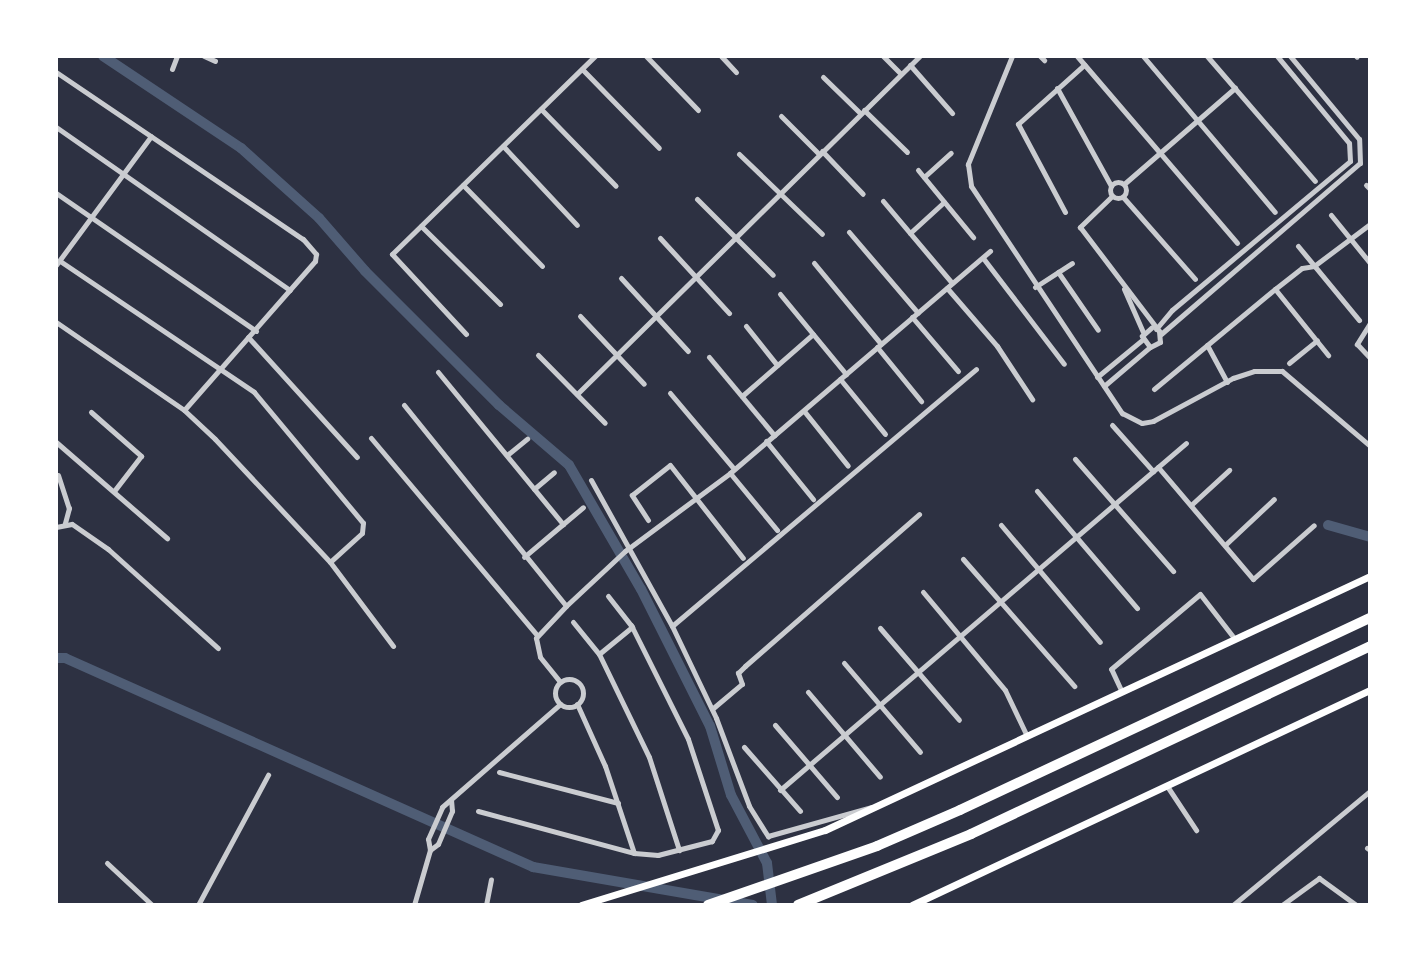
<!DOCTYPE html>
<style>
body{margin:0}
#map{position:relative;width:1426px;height:961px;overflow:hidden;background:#2d3142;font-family:Mulish,sans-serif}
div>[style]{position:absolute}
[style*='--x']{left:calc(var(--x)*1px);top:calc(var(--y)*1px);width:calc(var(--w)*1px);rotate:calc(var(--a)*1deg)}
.canal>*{height:10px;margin:-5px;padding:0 5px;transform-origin:5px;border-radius:5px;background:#4f5d75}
.minor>*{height:5px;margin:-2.5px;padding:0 2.5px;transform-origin:2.5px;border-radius:2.5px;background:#caccd0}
.minor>.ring{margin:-2.5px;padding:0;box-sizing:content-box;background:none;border:5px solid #caccd0;border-radius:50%}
.secondary>*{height:7px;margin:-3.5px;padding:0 3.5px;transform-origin:3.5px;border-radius:3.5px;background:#fff}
.motorway>*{height:10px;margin:-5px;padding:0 5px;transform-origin:5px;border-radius:5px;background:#fff}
span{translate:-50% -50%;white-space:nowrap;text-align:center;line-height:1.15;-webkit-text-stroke:7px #fff;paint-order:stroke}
.frame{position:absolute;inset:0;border:58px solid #fff;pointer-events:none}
</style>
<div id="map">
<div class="canal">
<i style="--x:103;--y:56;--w:166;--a:33.7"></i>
<i style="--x:241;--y:148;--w:105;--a:41.9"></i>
<i style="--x:319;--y:218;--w:70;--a:49"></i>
<i style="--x:365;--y:271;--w:190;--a:45"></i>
<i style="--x:499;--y:405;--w:92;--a:40.6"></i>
<i style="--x:569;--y:465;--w:143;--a:59.9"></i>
<i style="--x:641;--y:589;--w:153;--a:63.3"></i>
<i style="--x:710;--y:726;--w:72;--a:73.1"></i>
<i style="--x:731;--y:795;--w:77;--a:62.1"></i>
<i style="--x:767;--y:863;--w:42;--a:83.2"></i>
<i style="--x:1328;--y:525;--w:44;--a:15.9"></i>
<i style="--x:56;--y:658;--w:9;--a:0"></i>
<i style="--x:65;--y:658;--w:513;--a:24.06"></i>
<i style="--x:533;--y:867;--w:223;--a:9.8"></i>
</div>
<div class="minor">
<i style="--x:204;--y:56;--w:12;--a:24"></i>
<i style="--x:646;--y:56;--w:75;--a:46.1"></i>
<i style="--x:721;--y:56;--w:22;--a:47"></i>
<i style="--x:883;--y:56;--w:24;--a:45"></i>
<i style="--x:1012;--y:56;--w:117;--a:112.2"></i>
<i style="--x:968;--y:164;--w:22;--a:82"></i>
<i style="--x:971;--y:186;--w:273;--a:56.4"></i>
<i style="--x:1122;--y:413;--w:22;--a:27"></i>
<i style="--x:1142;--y:423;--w:11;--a:-10"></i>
<i style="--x:1153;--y:421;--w:91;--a:-28.3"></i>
<i style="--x:1233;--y:378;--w:22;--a:-18"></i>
<i style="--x:1254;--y:371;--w:28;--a:0"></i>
<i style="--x:1282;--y:371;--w:116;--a:40.4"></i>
<i style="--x:1040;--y:56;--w:6;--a:45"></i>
<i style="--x:1077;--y:56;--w:246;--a:49.4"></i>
<i style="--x:1143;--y:56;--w:204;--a:49.8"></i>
<i style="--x:1207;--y:56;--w:165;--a:49.2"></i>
<i style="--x:1356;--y:56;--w:1;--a:45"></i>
<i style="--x:910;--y:65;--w:64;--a:48.8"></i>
<i style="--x:172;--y:69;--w:14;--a:-69"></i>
<i style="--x:582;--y:69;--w:110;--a:45.7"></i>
<i style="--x:56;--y:72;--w:298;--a:34.1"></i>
<i style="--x:303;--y:239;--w:20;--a:49"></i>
<i style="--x:316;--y:254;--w:7;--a:98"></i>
<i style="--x:315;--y:261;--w:198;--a:131.3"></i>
<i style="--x:823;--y:77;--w:52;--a:44.2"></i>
<i style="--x:1057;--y:88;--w:112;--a:61.1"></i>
<i style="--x:541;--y:109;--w:107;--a:45.8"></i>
<i style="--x:864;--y:110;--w:60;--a:44.3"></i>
<i style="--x:781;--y:116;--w:54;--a:45"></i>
<i style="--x:56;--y:127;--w:285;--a:34.9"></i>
<i style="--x:503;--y:146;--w:108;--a:46.9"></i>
<i style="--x:822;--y:151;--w:59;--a:46.4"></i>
<i style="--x:739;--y:154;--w:115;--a:43.9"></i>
<i style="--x:918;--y:170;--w:87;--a:50.6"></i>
<i style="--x:924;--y:177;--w:36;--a:-42"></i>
<i class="ring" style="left:1110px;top:182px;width:11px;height:11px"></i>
<i style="--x:1124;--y:184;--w:147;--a:-40.9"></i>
<i style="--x:463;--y:185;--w:113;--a:45.7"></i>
<i style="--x:1366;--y:185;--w:6;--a:45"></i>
<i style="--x:56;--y:193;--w:243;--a:34.6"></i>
<i style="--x:1112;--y:196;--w:45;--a:135.9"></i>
<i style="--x:1080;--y:227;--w:131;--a:52.8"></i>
<i style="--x:1159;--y:331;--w:11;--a:85"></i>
<i style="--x:1160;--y:342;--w:11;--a:153"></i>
<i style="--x:1150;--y:347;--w:14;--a:-126"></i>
<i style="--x:1142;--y:336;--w:13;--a:-42"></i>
<i style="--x:1123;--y:197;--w:109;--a:48.7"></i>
<i style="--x:697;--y:199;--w:107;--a:45"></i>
<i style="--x:883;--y:201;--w:107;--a:49.9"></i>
<i style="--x:1065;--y:212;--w:100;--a:-118.1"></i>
<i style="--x:1018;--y:124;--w:89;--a:-41.8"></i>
<i style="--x:1331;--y:215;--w:62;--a:50.9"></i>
<i style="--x:421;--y:226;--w:111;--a:44.6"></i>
<i style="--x:849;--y:232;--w:106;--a:49.6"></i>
<i style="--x:910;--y:233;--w:46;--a:-42.4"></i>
<i style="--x:660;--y:238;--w:102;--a:47.4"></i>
<i style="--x:1298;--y:246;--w:96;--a:50.5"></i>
<i style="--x:983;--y:258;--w:133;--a:52.6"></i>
<i style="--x:60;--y:261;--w:234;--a:34"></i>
<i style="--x:254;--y:392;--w:170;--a:50.2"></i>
<i style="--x:363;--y:523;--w:10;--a:96"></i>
<i style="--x:362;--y:533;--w:43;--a:137.8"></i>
<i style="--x:814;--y:263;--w:105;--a:50.4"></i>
<i style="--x:56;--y:265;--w:160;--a:-53.6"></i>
<i style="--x:1058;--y:272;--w:70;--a:55.4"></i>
<i style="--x:621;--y:278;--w:99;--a:47.5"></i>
<i style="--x:1035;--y:287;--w:44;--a:-33"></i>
<i style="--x:947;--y:288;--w:77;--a:49.2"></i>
<i style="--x:997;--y:346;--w:64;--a:56.6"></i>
<i style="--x:1124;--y:289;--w:47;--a:66.2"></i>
<i style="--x:1275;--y:289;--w:85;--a:51.2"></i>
<i style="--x:780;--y:294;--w:104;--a:50.5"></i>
<i style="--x:580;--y:316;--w:93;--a:46.7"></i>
<i style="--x:912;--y:317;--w:71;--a:49.6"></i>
<i style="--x:56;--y:322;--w:155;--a:34.5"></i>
<i style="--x:184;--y:410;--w:42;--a:43.1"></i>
<i style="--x:215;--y:439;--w:168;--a:46.9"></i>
<i style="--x:330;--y:562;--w:105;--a:53.1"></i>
<i style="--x:1370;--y:323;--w:25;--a:122"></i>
<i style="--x:1357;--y:344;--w:19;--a:47"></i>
<i style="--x:746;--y:326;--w:50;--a:51.5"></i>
<i style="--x:1156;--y:329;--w:25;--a:-50"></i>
<i style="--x:1172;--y:310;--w:232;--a:-39.9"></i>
<i style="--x:1350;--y:161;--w:18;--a:-93"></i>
<i style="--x:1349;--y:143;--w:113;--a:-129.6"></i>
<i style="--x:466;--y:334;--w:109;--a:-132.8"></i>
<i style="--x:392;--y:254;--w:284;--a:-44.3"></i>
<i style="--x:1161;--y:334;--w:262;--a:-40.7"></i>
<i style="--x:1360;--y:163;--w:24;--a:-92"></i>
<i style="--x:1359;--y:139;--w:108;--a:-129.7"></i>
<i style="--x:248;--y:337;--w:162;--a:47.8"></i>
<i style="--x:1207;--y:345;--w:42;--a:61.6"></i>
<i style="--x:877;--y:347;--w:70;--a:50.8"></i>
<i style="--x:538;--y:355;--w:95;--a:45.4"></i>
<i style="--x:709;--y:357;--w:102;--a:50.2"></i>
<i style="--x:1289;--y:363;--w:36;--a:-39"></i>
<i style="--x:438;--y:372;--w:197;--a:50.6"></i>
<i style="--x:563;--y:524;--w:51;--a:139.8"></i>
<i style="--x:1097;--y:377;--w:58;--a:-39.4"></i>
<i style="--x:840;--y:379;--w:71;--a:50.7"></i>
<i style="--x:1104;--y:386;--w:60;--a:-40.3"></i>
<i style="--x:1154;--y:389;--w:157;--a:-39.6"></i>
<i style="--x:1275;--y:289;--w:34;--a:-38"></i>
<i style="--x:1302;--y:268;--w:12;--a:-9"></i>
<i style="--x:1314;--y:266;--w:70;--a:-36.9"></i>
<i style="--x:670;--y:393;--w:99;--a:49.9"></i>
<i style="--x:577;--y:394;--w:482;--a:-44.6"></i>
<i style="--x:742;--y:396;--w:94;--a:-41.1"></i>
<i style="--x:404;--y:405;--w:258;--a:51.1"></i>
<i style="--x:566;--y:606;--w:44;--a:133.2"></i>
<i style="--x:536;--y:638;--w:19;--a:78"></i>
<i style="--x:540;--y:657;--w:32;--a:51"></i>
<i style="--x:804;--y:411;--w:70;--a:51.3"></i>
<i style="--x:91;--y:412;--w:67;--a:41.3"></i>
<i style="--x:141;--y:456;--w:44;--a:127.6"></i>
<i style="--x:1112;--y:425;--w:62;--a:48.3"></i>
<i style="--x:371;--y:438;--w:258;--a:49.9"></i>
<i style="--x:766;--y:441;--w:75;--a:51"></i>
<i style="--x:56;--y:442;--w:147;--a:40.9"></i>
<i style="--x:507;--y:455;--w:26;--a:-39"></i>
<i style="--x:1075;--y:459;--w:149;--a:48.8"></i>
<i style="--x:1158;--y:467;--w:147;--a:49.7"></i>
<i style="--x:1253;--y:579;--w:81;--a:-41.5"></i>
<i style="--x:730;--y:473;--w:74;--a:50.5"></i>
<i style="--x:58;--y:475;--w:35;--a:72"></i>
<i style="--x:69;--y:508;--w:16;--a:105"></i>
<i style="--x:591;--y:480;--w:167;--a:61"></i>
<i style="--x:672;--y:626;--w:102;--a:64.4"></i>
<i style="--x:716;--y:718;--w:94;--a:69.4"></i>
<i style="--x:749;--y:806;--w:36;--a:58"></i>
<i style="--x:768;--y:836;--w:107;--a:-15.7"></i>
<i style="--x:534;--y:489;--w:26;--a:-40"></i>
<i style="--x:1037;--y:491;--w:154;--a:49.5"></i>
<i style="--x:1191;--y:505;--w:52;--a:-42.6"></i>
<i style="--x:648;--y:520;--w:30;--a:-123"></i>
<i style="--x:632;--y:495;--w:48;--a:-38.3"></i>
<i style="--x:670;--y:465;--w:118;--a:51.9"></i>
<i style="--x:563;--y:524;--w:26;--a:-40"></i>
<i style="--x:1001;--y:525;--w:153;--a:49.8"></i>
<i style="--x:56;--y:527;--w:16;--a:-11"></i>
<i style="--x:72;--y:524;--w:44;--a:34.8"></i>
<i style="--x:108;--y:549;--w:148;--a:42"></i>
<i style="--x:1225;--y:545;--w:67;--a:-43.2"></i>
<i style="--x:963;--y:559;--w:169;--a:48.8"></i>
<i style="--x:923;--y:592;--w:128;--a:50.1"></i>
<i style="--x:1005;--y:690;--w:49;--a:64.5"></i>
<i style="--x:608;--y:596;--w:37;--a:52"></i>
<i style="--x:631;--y:625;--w:127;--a:63.4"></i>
<i style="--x:688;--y:739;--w:96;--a:71.8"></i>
<i style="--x:718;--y:830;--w:13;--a:119"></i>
<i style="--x:712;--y:841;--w:56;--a:165.5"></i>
<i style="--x:658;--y:855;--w:24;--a:-175"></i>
<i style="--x:566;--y:606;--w:81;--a:-43"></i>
<i style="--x:625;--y:551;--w:131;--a:-36.6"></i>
<i style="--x:730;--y:473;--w:342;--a:-40.5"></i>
<i style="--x:573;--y:622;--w:41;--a:50.9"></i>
<i style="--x:599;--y:654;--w:114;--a:64.1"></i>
<i style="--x:649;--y:757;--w:98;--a:72.1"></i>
<i style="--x:672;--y:626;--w:398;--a:-40.2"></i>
<i style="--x:880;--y:628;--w:121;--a:49.3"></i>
<i style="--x:599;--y:654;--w:43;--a:-39.3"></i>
<i style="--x:844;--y:663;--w:117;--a:49.5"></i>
<i class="ring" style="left:555px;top:679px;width:23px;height:23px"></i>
<i style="--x:1121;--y:690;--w:23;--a:-115"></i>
<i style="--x:1111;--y:669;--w:116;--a:-40.1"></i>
<i style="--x:1200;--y:594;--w:56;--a:52.3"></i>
<i style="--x:808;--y:692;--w:111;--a:49.7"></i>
<i style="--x:712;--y:709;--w:39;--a:-40"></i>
<i style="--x:742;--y:684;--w:12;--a:-110"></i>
<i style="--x:738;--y:673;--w:10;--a:-45"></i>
<i style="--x:745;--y:666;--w:231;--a:-41.1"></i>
<i style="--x:775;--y:725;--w:95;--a:49.3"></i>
<i style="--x:744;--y:747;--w:85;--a:48.8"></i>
<i style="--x:499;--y:772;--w:123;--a:14.6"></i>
<i style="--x:1167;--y:786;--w:53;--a:56.6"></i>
<i style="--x:780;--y:790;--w:534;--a:-40.52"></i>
<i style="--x:478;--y:811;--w:162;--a:15.1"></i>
<i style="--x:634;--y:853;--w:92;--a:-108.4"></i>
<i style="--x:605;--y:766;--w:68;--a:-114.3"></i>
<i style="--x:1367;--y:848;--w:4;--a:34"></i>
<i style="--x:430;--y:850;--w:10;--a:-37"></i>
<i style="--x:438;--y:844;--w:36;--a:-67"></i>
<i style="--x:452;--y:811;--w:11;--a:-95"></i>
<i style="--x:107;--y:863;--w:62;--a:43"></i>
<i style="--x:198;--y:905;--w:148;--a:-61.7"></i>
<i style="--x:414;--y:905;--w:57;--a:-73.8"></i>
<i style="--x:430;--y:850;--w:11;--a:-100"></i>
<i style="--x:428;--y:839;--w:35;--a:-66"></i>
<i style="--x:442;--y:807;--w:157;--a:-41.1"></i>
<i style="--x:486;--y:905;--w:26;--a:-79"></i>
<i style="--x:1233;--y:905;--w:178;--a:-39.8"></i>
<i style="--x:1282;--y:905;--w:46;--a:-36.1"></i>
<i style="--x:1319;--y:878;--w:46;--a:36.1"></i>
</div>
<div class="secondary">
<i style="--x:581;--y:905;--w:255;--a:-17.1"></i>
<i style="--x:825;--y:830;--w:601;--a:-24.99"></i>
<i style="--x:912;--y:905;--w:506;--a:-25.15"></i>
</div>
<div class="motorway">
<i style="--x:708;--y:905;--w:179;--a:-19.2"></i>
<i style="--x:877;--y:846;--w:90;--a:-23.4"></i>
<i style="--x:960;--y:810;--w:453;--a:-25.1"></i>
<i style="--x:798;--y:905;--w:187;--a:-22.3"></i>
<i style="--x:971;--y:834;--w:441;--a:-25.2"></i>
</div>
<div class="frame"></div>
</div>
